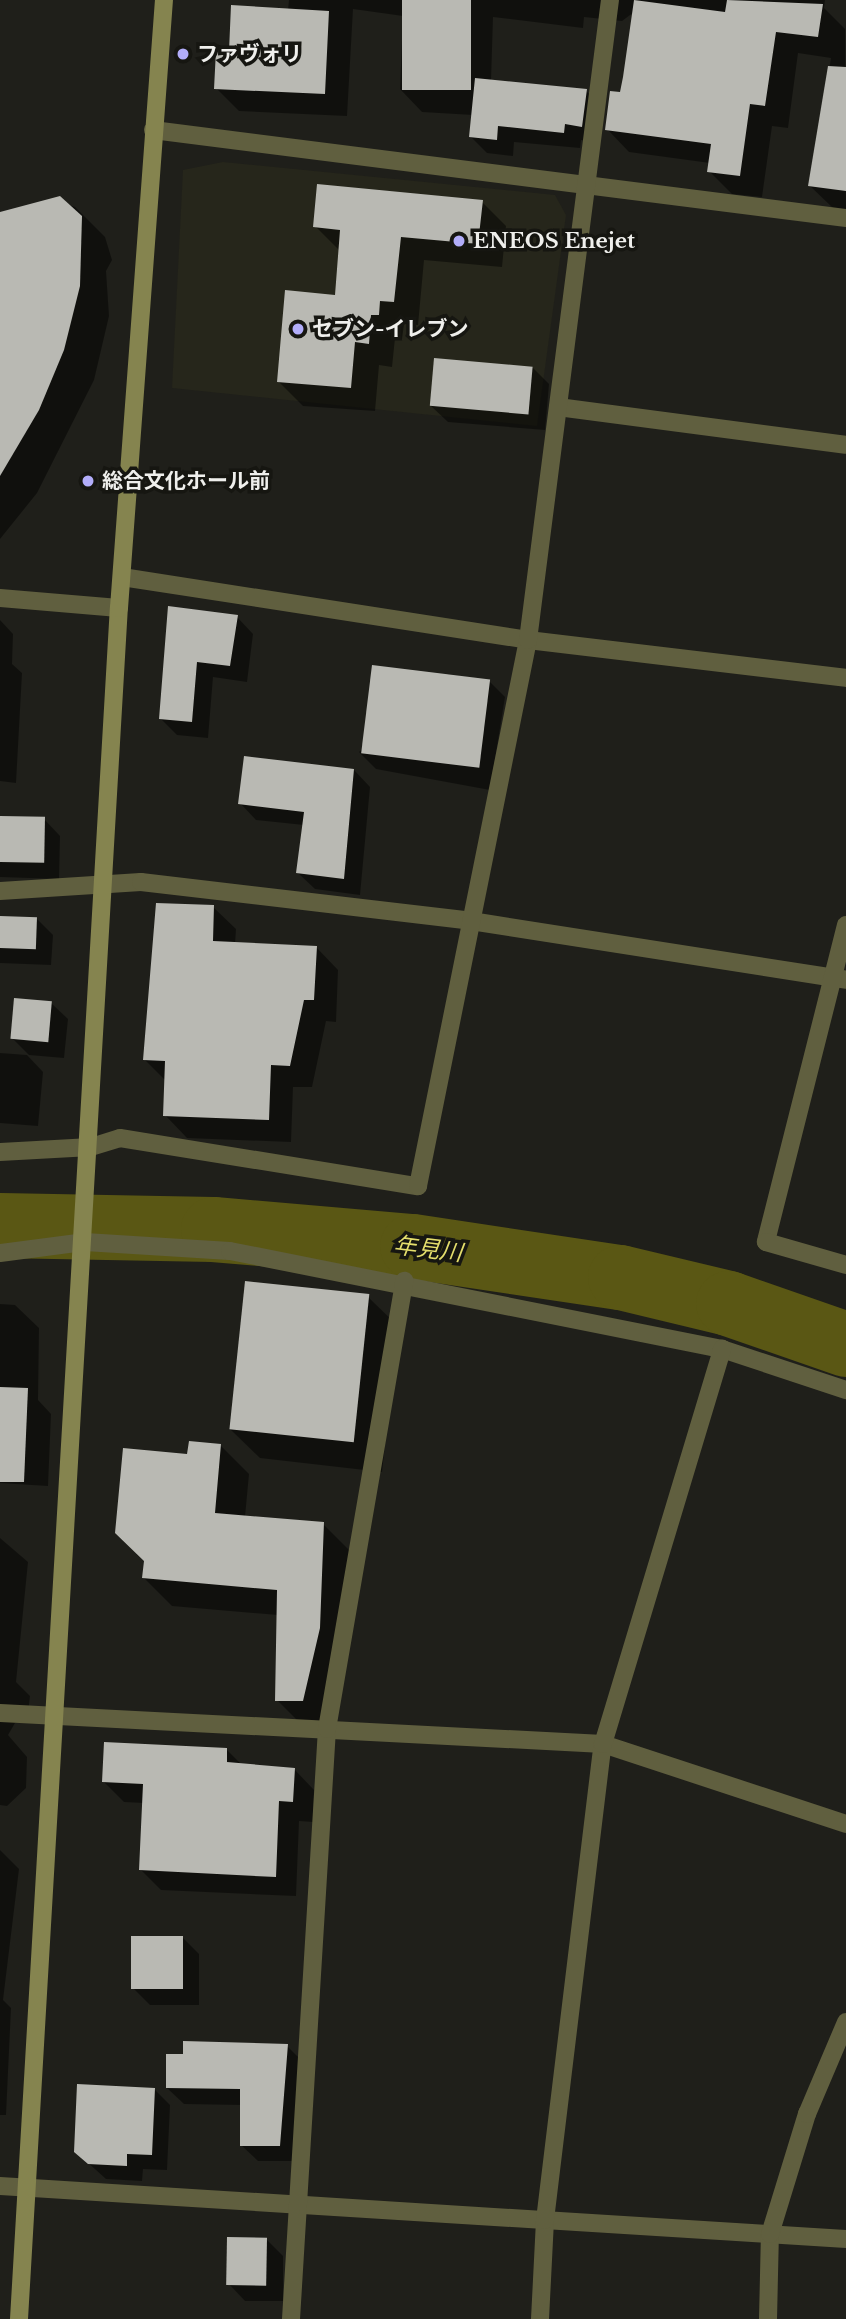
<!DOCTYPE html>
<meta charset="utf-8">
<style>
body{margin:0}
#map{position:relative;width:846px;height:2319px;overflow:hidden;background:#1f1f1a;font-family:"Libre Baskerville","Noto Sans JP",serif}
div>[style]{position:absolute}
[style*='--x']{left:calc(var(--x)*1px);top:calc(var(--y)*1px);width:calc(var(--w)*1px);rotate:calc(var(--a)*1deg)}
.built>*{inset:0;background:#26261b}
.shadow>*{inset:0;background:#0007}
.river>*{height:65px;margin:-32.5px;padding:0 32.5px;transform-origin:32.5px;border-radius:32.5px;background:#5a5714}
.building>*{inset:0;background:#b9b9b3;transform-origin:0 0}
.street>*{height:18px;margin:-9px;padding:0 9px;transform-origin:9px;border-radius:9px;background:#605f3f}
.secondary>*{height:18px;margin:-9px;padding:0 9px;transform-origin:9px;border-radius:9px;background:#85844f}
.dots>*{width:19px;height:19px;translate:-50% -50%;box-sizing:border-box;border:4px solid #161611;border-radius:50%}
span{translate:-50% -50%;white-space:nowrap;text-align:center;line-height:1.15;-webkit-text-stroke:7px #161611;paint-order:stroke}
.poi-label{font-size:21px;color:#efefec;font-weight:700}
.left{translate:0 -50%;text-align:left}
.water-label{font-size:23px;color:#e4de6c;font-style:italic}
</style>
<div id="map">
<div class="built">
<i style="clip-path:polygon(223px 162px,555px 195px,566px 215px,537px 426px,172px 388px,183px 170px)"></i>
</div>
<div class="shadow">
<i style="clip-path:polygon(289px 0,825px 0,824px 8px,845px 29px,846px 210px,833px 208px,810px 186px,831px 58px,798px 53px,788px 128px,772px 126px,762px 197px,732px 194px,709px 171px,710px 163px,629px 152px,607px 129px,621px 94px,634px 12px,622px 21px,584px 17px,583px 28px,493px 17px,491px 81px,586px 91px,603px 107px,598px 142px,581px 140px,580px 148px,514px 142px,513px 156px,487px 153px,471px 137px,473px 115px,422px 112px,400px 89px,403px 16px,353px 9px,347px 116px,239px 111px,216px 88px,230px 53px,288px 10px)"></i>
<i style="clip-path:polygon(50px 199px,75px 207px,105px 237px,112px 260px,106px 271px,109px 316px,94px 380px,37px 493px,0 539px,0 214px,27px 211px)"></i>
<i style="clip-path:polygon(482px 202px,506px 226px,502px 267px,424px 260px,418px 325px,404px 324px,402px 339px,395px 338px,392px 367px,379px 365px,375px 411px,303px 406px,279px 382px,336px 296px,339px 250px,315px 226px)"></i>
<i style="clip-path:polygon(532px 367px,549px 384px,545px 430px,448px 422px,431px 406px)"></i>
<i style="clip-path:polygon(170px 608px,237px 617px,253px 634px,247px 682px,213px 677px,208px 738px,177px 735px,161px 719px)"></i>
<i style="clip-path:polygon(0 620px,13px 634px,12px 664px,22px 673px,16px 783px,0 781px)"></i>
<i style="clip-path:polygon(448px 674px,489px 681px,505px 697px,490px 790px,376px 769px,359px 752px)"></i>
<i style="clip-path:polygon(354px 770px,370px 787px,360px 895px,315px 889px,298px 873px,304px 825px,256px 820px,240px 803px)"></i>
<i style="clip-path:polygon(0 818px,44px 819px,60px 836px,59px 879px,0 877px)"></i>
<i style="clip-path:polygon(213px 907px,236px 929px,235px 944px,316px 947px,338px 970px,336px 1022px,326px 1021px,312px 1087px,293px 1087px,291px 1142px,187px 1138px,165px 1115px,166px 1081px,144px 1059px)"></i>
<i style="clip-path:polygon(0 917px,37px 919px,53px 935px,51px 965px,0 963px)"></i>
<i style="clip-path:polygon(51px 1003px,68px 1019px,64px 1058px,29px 1055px,12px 1038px)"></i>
<i style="clip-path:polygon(0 1053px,27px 1055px,43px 1072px,38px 1126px,0 1123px)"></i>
<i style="clip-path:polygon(368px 1297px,398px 1326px,382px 1472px,260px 1458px,230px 1429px)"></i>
<i style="clip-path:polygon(0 1304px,15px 1305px,39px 1328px,38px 1400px,51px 1414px,48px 1486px,0 1483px)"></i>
<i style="clip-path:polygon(220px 1445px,249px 1474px,245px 1517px,323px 1524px,351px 1552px,331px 1729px,305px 1728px,277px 1700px,278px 1615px,172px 1606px,144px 1578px,189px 1456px)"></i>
<i style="clip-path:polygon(0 1538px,28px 1562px,16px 1682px,30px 1696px,27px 1722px,15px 1723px,8px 1735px,27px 1757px,26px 1788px,7px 1806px,0 1805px)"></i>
<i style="clip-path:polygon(227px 1750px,242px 1765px,294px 1769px,314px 1790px,313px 1822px,299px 1821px,296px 1896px,161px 1890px,141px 1870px,144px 1803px,124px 1802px,104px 1782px)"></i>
<i style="clip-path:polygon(0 1850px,19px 1869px,3px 2000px,11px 2008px,6px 2115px,0 2115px)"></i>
<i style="clip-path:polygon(183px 1938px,199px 1954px,199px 2005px,150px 2005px,133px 1988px)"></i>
<i style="clip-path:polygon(287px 2046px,303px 2062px,296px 2161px,258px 2161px,241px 2145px,242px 2105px,184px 2104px,167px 2088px)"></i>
<i style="clip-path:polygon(154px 2089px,170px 2105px,167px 2170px,143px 2169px,142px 2181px,106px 2179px,75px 2151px)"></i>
<i style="clip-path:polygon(266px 2239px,283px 2256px,283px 2301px,245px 2301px,229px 2284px)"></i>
</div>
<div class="river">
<i style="--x:0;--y:1225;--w:213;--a:1.1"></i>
<i style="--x:213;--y:1229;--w:200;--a:4.9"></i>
<i style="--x:412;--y:1246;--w:210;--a:8.5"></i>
<i style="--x:620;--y:1277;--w:111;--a:13.5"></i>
<i style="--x:728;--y:1303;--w:125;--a:19.2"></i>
</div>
<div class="building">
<i style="left:402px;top:0;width:69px;height:90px"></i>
<i style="clip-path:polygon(634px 0,725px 12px,727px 0,823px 4px,818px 37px,776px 32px,765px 106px,750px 104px,740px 176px,707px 172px,711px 144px,605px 130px,610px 91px,620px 92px,623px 77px)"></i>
<i style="clip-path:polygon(231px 5px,329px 11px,325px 94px,214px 89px,216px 50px,229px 51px)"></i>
<i style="clip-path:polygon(828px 66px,846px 67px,846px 191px,808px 186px)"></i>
<i style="clip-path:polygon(475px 78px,587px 89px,582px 127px,565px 124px,564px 133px,498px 126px,497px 140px,469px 137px)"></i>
<i style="clip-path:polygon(317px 184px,483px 200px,478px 244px,401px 237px,394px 302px,380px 301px,379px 315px,371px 315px,369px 344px,355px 342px,351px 388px,277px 382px,285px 290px,335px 295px,340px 230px,313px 227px)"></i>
<i style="clip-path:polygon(60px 196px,82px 216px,80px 286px,64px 350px,39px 410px,0 476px,0 212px)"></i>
<i style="left:434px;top:358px;width:99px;height:48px;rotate:5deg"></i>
<i style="clip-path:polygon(168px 606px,238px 615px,230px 666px,197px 662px,192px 722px,159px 719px)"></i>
<i style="left:372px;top:665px;width:119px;height:89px;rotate:7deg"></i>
<i style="clip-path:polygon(244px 756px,354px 769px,344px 879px,296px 873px,304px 812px,238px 804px)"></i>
<i style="left:0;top:816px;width:45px;height:46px;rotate:1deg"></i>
<i style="clip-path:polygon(156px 903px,214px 905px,213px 941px,317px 946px,314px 1000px,304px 1000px,290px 1066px,271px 1065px,269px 1120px,163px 1116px,165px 1061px,143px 1060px)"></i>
<i style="left:0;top:916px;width:37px;height:32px;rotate:2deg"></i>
<i style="left:14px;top:998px;width:38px;height:41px;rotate:5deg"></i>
<i style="left:245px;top:1281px;width:125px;height:149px;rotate:6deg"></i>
<i style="clip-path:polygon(0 1387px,28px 1388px,24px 1482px,0 1482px)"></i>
<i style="clip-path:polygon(189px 1441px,221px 1444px,215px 1513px,324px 1522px,320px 1628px,303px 1701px,275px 1701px,277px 1590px,142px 1578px,144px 1561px,115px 1533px,123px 1448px,187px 1454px)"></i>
<i style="clip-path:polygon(104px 1742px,227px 1748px,227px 1762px,295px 1768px,293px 1802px,279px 1801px,276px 1877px,139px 1870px,143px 1784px,102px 1782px)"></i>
<i style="left:131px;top:1936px;width:52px;height:53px"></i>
<i style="clip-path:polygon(183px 2041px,288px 2044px,280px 2146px,240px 2146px,240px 2089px,166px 2088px,166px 2054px,183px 2054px)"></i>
<i style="clip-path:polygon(77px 2084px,155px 2088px,152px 2155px,127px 2154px,127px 2166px,88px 2164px,74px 2152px)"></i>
<i style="left:227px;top:2237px;width:40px;height:48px;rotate:1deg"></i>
</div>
<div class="street">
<i style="--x:153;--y:130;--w:699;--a:7.24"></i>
<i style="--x:558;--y:407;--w:290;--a:7.5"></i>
<i style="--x:122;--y:577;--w:411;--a:8.8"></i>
<i style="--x:528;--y:640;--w:320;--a:6.8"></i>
<i style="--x:0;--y:598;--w:119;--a:4.8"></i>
<i style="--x:0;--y:891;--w:141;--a:-3.7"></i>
<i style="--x:141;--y:882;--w:332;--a:6.7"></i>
<i style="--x:471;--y:921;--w:380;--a:8.9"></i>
<i style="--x:846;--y:925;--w:327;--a:104.2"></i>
<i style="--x:766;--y:1242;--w:83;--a:16"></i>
<i style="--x:0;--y:1152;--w:91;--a:-3.1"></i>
<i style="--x:91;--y:1147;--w:30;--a:-17"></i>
<i style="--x:120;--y:1138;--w:302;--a:9.2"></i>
<i style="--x:418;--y:1186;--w:557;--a:-78.61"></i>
<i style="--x:528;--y:640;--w:645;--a:-82.7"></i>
<i style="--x:0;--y:1253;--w:86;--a:-7.4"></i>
<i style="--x:85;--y:1242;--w:145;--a:3.6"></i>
<i style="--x:230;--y:1251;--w:502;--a:11.27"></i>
<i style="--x:722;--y:1349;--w:131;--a:18.3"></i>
<i style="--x:0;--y:1713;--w:604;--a:2.94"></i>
<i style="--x:603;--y:1744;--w:256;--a:18.2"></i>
<i style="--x:0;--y:2186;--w:848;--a:3.58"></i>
<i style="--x:291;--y:2319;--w:591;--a:-86.51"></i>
<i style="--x:327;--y:1729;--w:455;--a:-80.2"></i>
<i style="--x:540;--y:2319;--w:99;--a:-87.1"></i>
<i style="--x:545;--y:2220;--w:480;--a:-83.1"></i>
<i style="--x:603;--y:1744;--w:413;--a:-73.2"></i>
<i style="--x:768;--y:2319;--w:85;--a:-88.7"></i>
<i style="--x:770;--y:2234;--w:126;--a:-72.9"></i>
<i style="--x:807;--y:2114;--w:100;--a:-67"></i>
</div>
<div class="secondary">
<i style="--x:19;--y:2319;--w:1714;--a:-86.66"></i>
<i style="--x:119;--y:608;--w:610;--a:-85.77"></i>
</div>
<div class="dots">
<i style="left:183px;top:54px;background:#b2adf9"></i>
<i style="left:459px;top:241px;background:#b2adf9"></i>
<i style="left:298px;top:329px;background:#b2adf9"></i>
<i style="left:88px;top:481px;background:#b2adf9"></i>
</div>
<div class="poi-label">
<span class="left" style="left:197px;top:54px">ファヴォリ</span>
<span class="left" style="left:473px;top:241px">ENEOS Enejet</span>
<span class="left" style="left:312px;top:329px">セブン-イレブン</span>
<span class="left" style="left:102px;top:481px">総合文化ホール前</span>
</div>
<div class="water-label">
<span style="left:428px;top:1249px;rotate:7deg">年見川</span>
</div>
</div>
